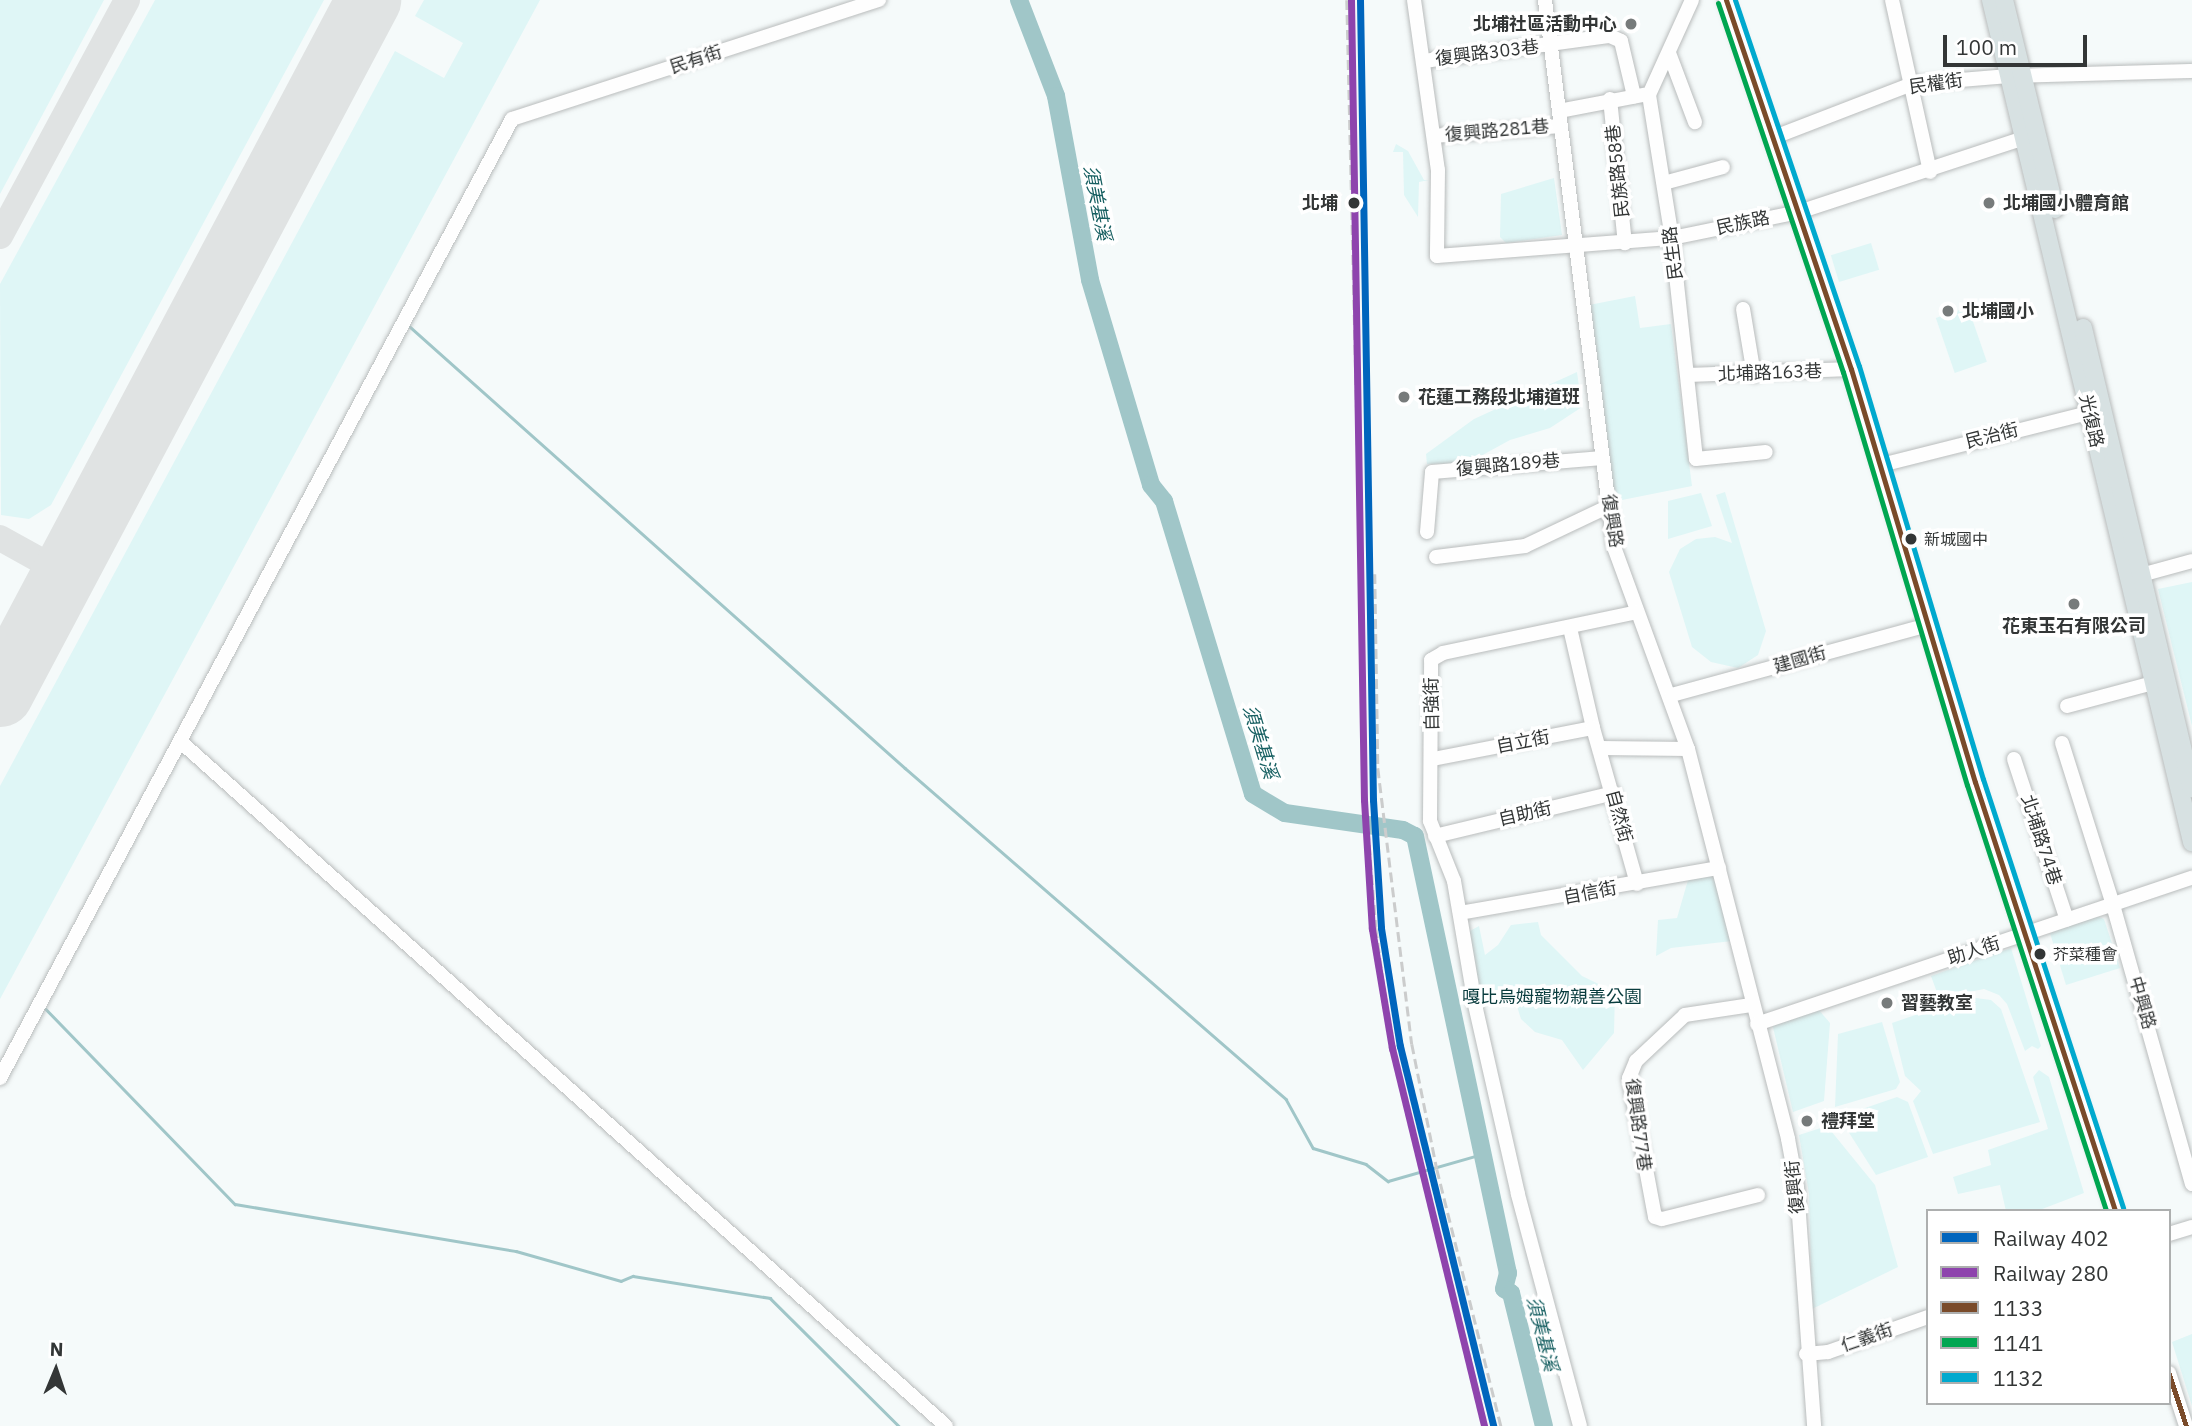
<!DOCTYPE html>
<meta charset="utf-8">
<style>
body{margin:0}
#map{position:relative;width:2192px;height:1426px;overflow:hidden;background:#f5fafa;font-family:"IBM Plex Sans","Noto Sans TC",sans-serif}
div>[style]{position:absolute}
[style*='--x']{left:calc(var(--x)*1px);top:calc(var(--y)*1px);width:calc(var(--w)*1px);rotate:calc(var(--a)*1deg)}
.green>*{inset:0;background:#dff6f6;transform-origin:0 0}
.stream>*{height:2.5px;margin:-1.25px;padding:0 1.25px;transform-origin:1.25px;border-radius:1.25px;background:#a0c6c8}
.river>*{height:18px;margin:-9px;padding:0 9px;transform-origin:9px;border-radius:9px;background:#a0c6c8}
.taxiway>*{height:26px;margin:-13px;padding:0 13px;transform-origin:13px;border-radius:13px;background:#e0e3e3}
.runway>*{height:65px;margin:-32.5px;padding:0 32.5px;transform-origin:32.5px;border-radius:32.5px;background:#e0e3e3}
.roads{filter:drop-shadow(0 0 2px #b9bcbc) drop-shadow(0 0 2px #b9bcbc)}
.minor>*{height:14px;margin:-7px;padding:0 7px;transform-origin:7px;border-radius:7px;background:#fefefe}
.major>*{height:18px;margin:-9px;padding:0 9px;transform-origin:9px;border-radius:9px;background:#d7e1e2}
.rail>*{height:2.5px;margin-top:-1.25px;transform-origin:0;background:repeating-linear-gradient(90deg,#cbcccc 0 10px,transparent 0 15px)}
.bus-1>*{height:5px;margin:-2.5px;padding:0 2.5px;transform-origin:2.5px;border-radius:2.5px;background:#7a4b2a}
.bus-2>*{height:5px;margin:-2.5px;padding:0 2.5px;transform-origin:2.5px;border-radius:2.5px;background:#00a651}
.bus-3>*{height:5px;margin:-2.5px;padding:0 2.5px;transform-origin:2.5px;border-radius:2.5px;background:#00a9ce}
.rail-1>*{height:7px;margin:-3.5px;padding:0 3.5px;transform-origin:3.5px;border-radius:3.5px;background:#0065bd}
.rail-2>*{height:7px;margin:-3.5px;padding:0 3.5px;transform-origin:3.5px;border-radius:3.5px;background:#8e44ad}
.dots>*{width:19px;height:19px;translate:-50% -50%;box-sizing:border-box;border:4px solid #fff;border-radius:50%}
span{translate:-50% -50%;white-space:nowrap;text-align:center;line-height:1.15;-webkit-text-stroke:7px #fff;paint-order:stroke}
.bus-label{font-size:16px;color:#333636}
.left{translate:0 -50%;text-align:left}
.poi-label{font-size:18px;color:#333636;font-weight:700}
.right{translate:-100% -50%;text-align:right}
.street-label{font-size:18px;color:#333636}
.stop-label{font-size:18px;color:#333636;font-weight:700}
.park-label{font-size:18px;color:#093c3e}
.water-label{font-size:19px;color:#165f61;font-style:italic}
.legend{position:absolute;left:1926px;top:1209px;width:245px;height:196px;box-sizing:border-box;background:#fff;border:2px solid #adafaf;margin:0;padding:9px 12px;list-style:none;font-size:21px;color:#333636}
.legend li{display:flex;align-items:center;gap:14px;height:35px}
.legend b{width:35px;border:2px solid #adafaf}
.north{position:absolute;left:21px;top:1335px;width:70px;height:70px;-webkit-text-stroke:5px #fff;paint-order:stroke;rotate:2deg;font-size:19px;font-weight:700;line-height:28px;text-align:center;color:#333636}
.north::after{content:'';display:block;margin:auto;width:24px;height:32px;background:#333636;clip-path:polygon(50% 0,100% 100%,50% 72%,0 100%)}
.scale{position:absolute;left:1943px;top:35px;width:144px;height:32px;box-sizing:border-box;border:4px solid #333636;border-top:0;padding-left:9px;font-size:21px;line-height:24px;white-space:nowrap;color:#333636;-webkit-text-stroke:5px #fff;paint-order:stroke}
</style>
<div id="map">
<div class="green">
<i style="clip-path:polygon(0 0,104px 0,0 194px)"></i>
<i style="clip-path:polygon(155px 0,324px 0,51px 505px,29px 519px,1px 515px,0 284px)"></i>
<i style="clip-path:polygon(424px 0,540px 0,0 999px,0 786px,395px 51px,444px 78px,463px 43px,415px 16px)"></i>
<i style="clip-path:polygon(1396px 144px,1408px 151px,1424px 180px,1429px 180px,1419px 182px,1418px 217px,1404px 195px,1403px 152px,1393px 152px)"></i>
<i style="clip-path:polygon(1554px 178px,1562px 235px,1506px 243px,1500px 237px,1501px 194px)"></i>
<i style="left:1871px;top:243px;width:28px;height:42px;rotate:73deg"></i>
<i style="clip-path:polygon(1635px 296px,1640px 328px,1671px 324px,1692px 486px,1612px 502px,1589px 305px)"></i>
<i style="left:1968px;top:307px;width:58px;height:34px;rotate:71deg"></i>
<i style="clip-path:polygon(1577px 372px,1582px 407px,1550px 428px,1510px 440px,1468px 463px,1427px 464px,1426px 454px,1474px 419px)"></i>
<i style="clip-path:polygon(1725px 492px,1766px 631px,1758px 655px,1738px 668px,1711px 662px,1692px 647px,1669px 572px,1680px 549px,1696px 539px,1715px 537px,1732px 543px,1716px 495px)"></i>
<i style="clip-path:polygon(1701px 493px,1712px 526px,1668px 539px,1668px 501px)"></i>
<i style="clip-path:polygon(2192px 582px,2192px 726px,2158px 589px)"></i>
<i style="clip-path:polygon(1713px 875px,1732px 941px,1671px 948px,1656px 956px,1658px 920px,1677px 918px,1688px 880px)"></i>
<i style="clip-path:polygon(2096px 916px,2104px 919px,2120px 968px,2066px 985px,2050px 933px)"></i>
<i style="clip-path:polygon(1538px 922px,1541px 935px,1582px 976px,1615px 992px,1614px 1033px,1583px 1070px,1562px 1040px,1535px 1032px,1521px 1019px,1515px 1000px,1496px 997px,1481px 1001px,1468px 932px,1479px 926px,1485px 955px,1498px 945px,1511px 925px)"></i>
<i style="clip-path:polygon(2011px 948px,2041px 1046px,2038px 1049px,2032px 1046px,2025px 1051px,2007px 1004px,1999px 995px,1984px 989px,1939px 998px,1931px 976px)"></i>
<i style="clip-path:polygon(1968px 997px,1991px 1000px,2001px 1009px,2040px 1122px,1933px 1154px,1913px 1101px,1921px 1091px,1905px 1076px,1892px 1023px)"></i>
<i style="clip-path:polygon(1818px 1009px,1830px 1023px,1824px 1101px,1793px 1112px,1772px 1023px)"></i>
<i style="clip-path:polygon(1882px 1022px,1900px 1082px,1896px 1089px,1835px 1107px,1838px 1034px)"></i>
<i style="clip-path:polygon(2039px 1070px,2049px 1077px,2084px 1193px,2037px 1211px,2006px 1211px,2000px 1185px,1958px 1194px,1953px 1177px,1991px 1165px,1988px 1150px,2048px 1129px,2033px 1077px)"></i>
<i style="clip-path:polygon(1897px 1097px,1908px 1102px,1928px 1157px,1876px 1175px,1839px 1117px)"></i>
<i style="clip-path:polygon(1827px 1126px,1875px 1185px,1898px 1267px,1812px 1309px,1809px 1194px,1799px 1135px)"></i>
<i style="clip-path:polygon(2192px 1334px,2192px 1406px,2172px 1342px)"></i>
</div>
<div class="stream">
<i style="--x:408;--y:325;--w:666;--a:41.71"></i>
<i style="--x:905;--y:768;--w:505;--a:40.98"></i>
<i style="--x:1286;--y:1099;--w:56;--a:61.1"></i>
<i style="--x:1313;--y:1148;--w:55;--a:16.8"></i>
<i style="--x:1366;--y:1164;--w:28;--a:38"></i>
<i style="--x:1388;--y:1181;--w:98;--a:-16"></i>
<i style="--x:43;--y:1006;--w:276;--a:45.9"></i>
<i style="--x:235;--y:1204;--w:285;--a:9.5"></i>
<i style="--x:516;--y:1251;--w:109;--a:15.9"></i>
<i style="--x:621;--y:1281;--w:13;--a:-23"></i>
<i style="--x:633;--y:1276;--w:139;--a:9.1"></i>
<i style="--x:770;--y:1298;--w:182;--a:44.8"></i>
</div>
<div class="river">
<i style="--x:1019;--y:0;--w:103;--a:68.9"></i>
<i style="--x:1056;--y:96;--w:187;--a:79.5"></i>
<i style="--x:1090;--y:280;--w:214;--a:73.4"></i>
<i style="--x:1151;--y:485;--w:21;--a:51"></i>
<i style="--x:1164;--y:501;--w:306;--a:73.1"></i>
<i style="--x:1253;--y:794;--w:37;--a:31"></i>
<i style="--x:1285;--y:813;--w:119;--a:8.2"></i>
<i style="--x:1403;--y:830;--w:13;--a:27"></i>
<i style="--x:1415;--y:836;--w:447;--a:78"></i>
<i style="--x:1508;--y:1273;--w:16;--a:104"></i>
<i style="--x:1504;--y:1289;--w:8;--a:30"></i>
<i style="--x:1511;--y:1293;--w:137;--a:76.1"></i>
</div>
<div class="taxiway">
<i style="--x:0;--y:236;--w:268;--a:-61.7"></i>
<i style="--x:0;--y:538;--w:74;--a:29"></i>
</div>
<div class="runway">
<i style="--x:0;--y:694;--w:786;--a:-62.06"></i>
</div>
<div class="roads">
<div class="minor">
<i style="--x:1414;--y:0;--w:172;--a:82"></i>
<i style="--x:1438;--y:170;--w:86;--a:90.7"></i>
<i style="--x:1437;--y:256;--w:236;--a:-4.4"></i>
<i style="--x:1672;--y:238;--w:130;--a:-11.6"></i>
<i style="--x:1799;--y:212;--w:246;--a:-18.2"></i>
<i style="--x:1545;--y:0;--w:551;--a:82.81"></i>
<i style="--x:1614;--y:547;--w:215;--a:69.9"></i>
<i style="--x:1688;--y:749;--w:403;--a:75.6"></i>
<i style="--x:1788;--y:1139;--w:49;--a:79.4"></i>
<i style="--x:1797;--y:1187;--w:240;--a:85.9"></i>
<i style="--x:1692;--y:0;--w:104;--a:114.4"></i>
<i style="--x:1649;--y:95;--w:145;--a:80.9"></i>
<i style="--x:1672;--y:238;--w:222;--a:83.8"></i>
<i style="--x:1696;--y:459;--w:70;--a:-5.7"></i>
<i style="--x:1726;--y:0;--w:390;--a:71.3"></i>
<i style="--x:1851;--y:369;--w:431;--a:73.3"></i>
<i style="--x:1975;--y:782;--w:451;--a:71.9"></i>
<i style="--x:1892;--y:0;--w:176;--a:77.5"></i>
<i style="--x:1669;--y:53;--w:74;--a:69.4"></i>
<i style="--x:1424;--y:61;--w:188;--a:-7.7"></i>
<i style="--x:1610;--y:36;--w:12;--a:24"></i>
<i style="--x:1621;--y:41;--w:57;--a:76.7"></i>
<i style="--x:1610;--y:99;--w:145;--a:84.1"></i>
<i style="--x:1559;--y:111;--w:86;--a:-10.8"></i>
<i style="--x:1434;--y:136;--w:126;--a:-4.5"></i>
<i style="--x:1772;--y:138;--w:150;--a:-21.1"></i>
<i style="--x:1912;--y:84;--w:97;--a:-4.7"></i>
<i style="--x:2009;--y:76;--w:183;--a:-1.6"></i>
<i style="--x:1664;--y:183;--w:61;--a:-15.2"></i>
<i style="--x:1743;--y:309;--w:67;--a:80.5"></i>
<i style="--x:1688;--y:375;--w:163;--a:-2.1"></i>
<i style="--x:1881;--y:465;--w:226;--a:-14.1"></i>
<i style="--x:1427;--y:532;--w:60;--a:-85.2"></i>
<i style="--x:1432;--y:472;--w:171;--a:-4.7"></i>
<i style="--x:1436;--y:557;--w:90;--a:-7"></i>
<i style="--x:1525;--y:546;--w:91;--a:-25.4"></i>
<i style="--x:2134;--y:577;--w:60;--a:-15.4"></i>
<i style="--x:1570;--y:628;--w:103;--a:77"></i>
<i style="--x:1672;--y:695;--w:265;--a:-15.3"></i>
<i style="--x:2067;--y:706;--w:89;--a:-15"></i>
<i style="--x:181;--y:742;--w:1026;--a:41.8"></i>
<i style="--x:2062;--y:743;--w:170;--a:72.5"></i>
<i style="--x:2113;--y:905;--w:290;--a:74.2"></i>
<i style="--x:1600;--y:748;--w:88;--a:0.7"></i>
<i style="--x:1433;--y:759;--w:163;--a:-11"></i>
<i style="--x:1593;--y:728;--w:162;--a:74.2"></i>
<i style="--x:2014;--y:759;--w:169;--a:71.8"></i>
<i style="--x:1435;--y:836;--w:184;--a:-13.5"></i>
<i style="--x:1460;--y:913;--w:263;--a:-9.9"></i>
<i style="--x:1751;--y:1005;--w:67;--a:171.4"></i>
<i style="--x:1685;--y:1015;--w:67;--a:136.8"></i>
<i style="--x:1636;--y:1061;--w:18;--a:112"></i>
<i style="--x:1629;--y:1078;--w:141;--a:79.4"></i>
<i style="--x:1655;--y:1217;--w:7;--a:16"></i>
<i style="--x:1662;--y:1219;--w:99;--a:-14"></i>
<i style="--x:1757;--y:1024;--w:459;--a:-18.6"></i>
<i style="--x:0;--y:1078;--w:1087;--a:-61.9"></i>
<i style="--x:512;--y:119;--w:386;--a:-18"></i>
<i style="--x:2169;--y:1234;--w:24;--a:-17"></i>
<i style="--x:1806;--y:1354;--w:22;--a:-5"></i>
<i style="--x:1828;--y:1352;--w:106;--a:-19.3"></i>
<i style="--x:2169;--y:1373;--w:56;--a:72.2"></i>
<i style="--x:1580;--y:1426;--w:240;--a:-105"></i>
<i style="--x:1518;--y:1194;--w:195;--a:-102.8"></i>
<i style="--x:1475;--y:1004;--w:125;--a:-99.7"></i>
<i style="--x:1454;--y:881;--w:65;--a:-111.8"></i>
<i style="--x:1430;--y:821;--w:161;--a:-89.6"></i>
<i style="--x:1431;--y:660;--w:14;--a:-30"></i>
<i style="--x:1443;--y:653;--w:198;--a:-11.9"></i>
</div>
<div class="major">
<i style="--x:1991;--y:0;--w:866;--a:76.57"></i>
<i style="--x:2004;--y:0;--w:215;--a:76.3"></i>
<i style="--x:2083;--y:328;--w:473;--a:76.7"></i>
</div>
</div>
<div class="rail">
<i style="--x:1347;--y:0;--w:800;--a:88.64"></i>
<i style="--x:1366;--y:800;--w:128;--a:85.5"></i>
<i style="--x:1376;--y:928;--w:119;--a:82.3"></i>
<i style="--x:1392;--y:1046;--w:391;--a:76.1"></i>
<i style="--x:1375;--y:574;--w:194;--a:89.1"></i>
<i style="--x:1378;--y:768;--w:278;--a:83"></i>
<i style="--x:1412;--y:1044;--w:127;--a:78.7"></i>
<i style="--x:1437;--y:1169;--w:265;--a:76"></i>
</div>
<div class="bus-1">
<i style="--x:1726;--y:0;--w:390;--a:71.3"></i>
<i style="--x:1851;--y:369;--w:431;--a:73.3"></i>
<i style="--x:1975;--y:782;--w:451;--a:71.9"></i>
<i style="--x:2169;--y:1374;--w:55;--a:71.9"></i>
</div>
<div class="bus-2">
<i style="--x:1718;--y:3;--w:390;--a:71.3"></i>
<i style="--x:1843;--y:372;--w:431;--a:73.3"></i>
<i style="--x:1967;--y:785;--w:448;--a:71.9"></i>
</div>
<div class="bus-3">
<i style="--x:1735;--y:0;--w:386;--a:71.3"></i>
<i style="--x:1859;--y:366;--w:431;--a:73.3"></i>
<i style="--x:1983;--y:779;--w:451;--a:71.9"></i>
</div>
<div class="rail-1">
<i style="--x:1360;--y:0;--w:800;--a:89.07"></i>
<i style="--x:1373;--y:800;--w:128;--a:86.4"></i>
<i style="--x:1381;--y:928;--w:120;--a:80.9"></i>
<i style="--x:1400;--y:1046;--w:391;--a:76.2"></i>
</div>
<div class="rail-2">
<i style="--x:1351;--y:0;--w:800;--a:89.07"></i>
<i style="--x:1364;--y:800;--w:129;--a:86.5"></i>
<i style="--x:1372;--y:929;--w:121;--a:80.5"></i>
<i style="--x:1392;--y:1048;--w:389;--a:76.3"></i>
</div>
<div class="dots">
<i style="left:1631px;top:24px;background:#777b7b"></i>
<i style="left:1354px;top:203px;background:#333636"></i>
<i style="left:1989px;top:203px;background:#777b7b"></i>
<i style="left:1948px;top:311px;background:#777b7b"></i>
<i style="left:1404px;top:397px;background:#777b7b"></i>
<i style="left:1911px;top:539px;background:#333636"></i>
<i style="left:2074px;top:604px;background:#777b7b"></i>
<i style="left:2040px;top:954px;background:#333636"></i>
<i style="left:1887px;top:1003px;background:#777b7b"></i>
<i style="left:1807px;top:1121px;background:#777b7b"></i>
</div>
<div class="bus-label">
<span class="left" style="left:1924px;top:539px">新城國中</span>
<span class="left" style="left:2053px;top:954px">芥菜種會</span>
</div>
<div class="poi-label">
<span class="right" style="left:1617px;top:24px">北埔社區活動中心</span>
<span class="left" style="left:2003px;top:203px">北埔國小體育館</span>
<span class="left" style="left:1962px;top:311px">北埔國小</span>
<span class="left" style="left:1418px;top:397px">花蓮工務段北埔道班</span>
<span style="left:2074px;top:626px">花東玉石有限公司</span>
<span class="left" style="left:1901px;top:1003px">習藝教室</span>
<span class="left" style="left:1821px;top:1121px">禮拜堂</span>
</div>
<div class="street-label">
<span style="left:1487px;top:53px;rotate:-7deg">復興路303巷</span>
<span style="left:696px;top:60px;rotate:-18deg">民有街</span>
<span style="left:1936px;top:84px;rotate:-8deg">民權街</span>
<span style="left:1497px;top:131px;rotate:-5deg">復興路281巷</span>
<span style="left:1618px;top:171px;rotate:-96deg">民族路58巷</span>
<span style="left:1743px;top:223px;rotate:-12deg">民族路</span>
<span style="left:1673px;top:253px;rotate:-97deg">民生路</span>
<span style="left:1770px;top:373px;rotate:-2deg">北埔路163巷</span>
<span style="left:2091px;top:421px;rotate:77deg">光復路</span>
<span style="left:1992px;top:436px;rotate:-14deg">民治街</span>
<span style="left:1508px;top:465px;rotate:-5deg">復興路189巷</span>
<span style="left:1612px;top:521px;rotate:81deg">復興路</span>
<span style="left:1800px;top:660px;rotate:-16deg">建國街</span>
<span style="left:1432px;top:704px;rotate:-91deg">自強街</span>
<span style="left:1523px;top:742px;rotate:-11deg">自立街</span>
<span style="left:1525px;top:814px;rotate:-13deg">自助街</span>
<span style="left:1619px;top:816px;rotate:75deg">自然街</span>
<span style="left:2041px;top:840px;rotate:72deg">北埔路74巷</span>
<span style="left:1590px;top:893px;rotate:-11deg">自信街</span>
<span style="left:1974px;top:951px;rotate:-18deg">助人街</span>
<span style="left:2142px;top:1003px;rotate:74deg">中興路</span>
<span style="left:1638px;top:1125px;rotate:82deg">復興路77巷</span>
<span style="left:1795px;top:1187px;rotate:-96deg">復興街</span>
<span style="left:1867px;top:1338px;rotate:-19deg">仁義街</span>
</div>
<div class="stop-label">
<span class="right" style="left:1338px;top:203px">北埔</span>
</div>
<div class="park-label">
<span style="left:1552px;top:997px">嘎比烏姆寵物親善公園</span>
</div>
<div class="water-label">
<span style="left:1097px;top:203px;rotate:79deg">須美基溪</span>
<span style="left:1260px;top:742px;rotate:73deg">須美基溪</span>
<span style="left:1542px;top:1334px;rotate:76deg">須美基溪</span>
</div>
<ul class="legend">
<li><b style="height:9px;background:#0065bd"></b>Railway 402</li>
<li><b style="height:9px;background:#8e44ad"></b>Railway 280</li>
<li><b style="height:9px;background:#7a4b2a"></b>1133</li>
<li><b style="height:9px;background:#00a651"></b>1141</li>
<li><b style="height:9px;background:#00a9ce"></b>1132</li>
</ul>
<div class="north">N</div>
<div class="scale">100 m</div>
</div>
